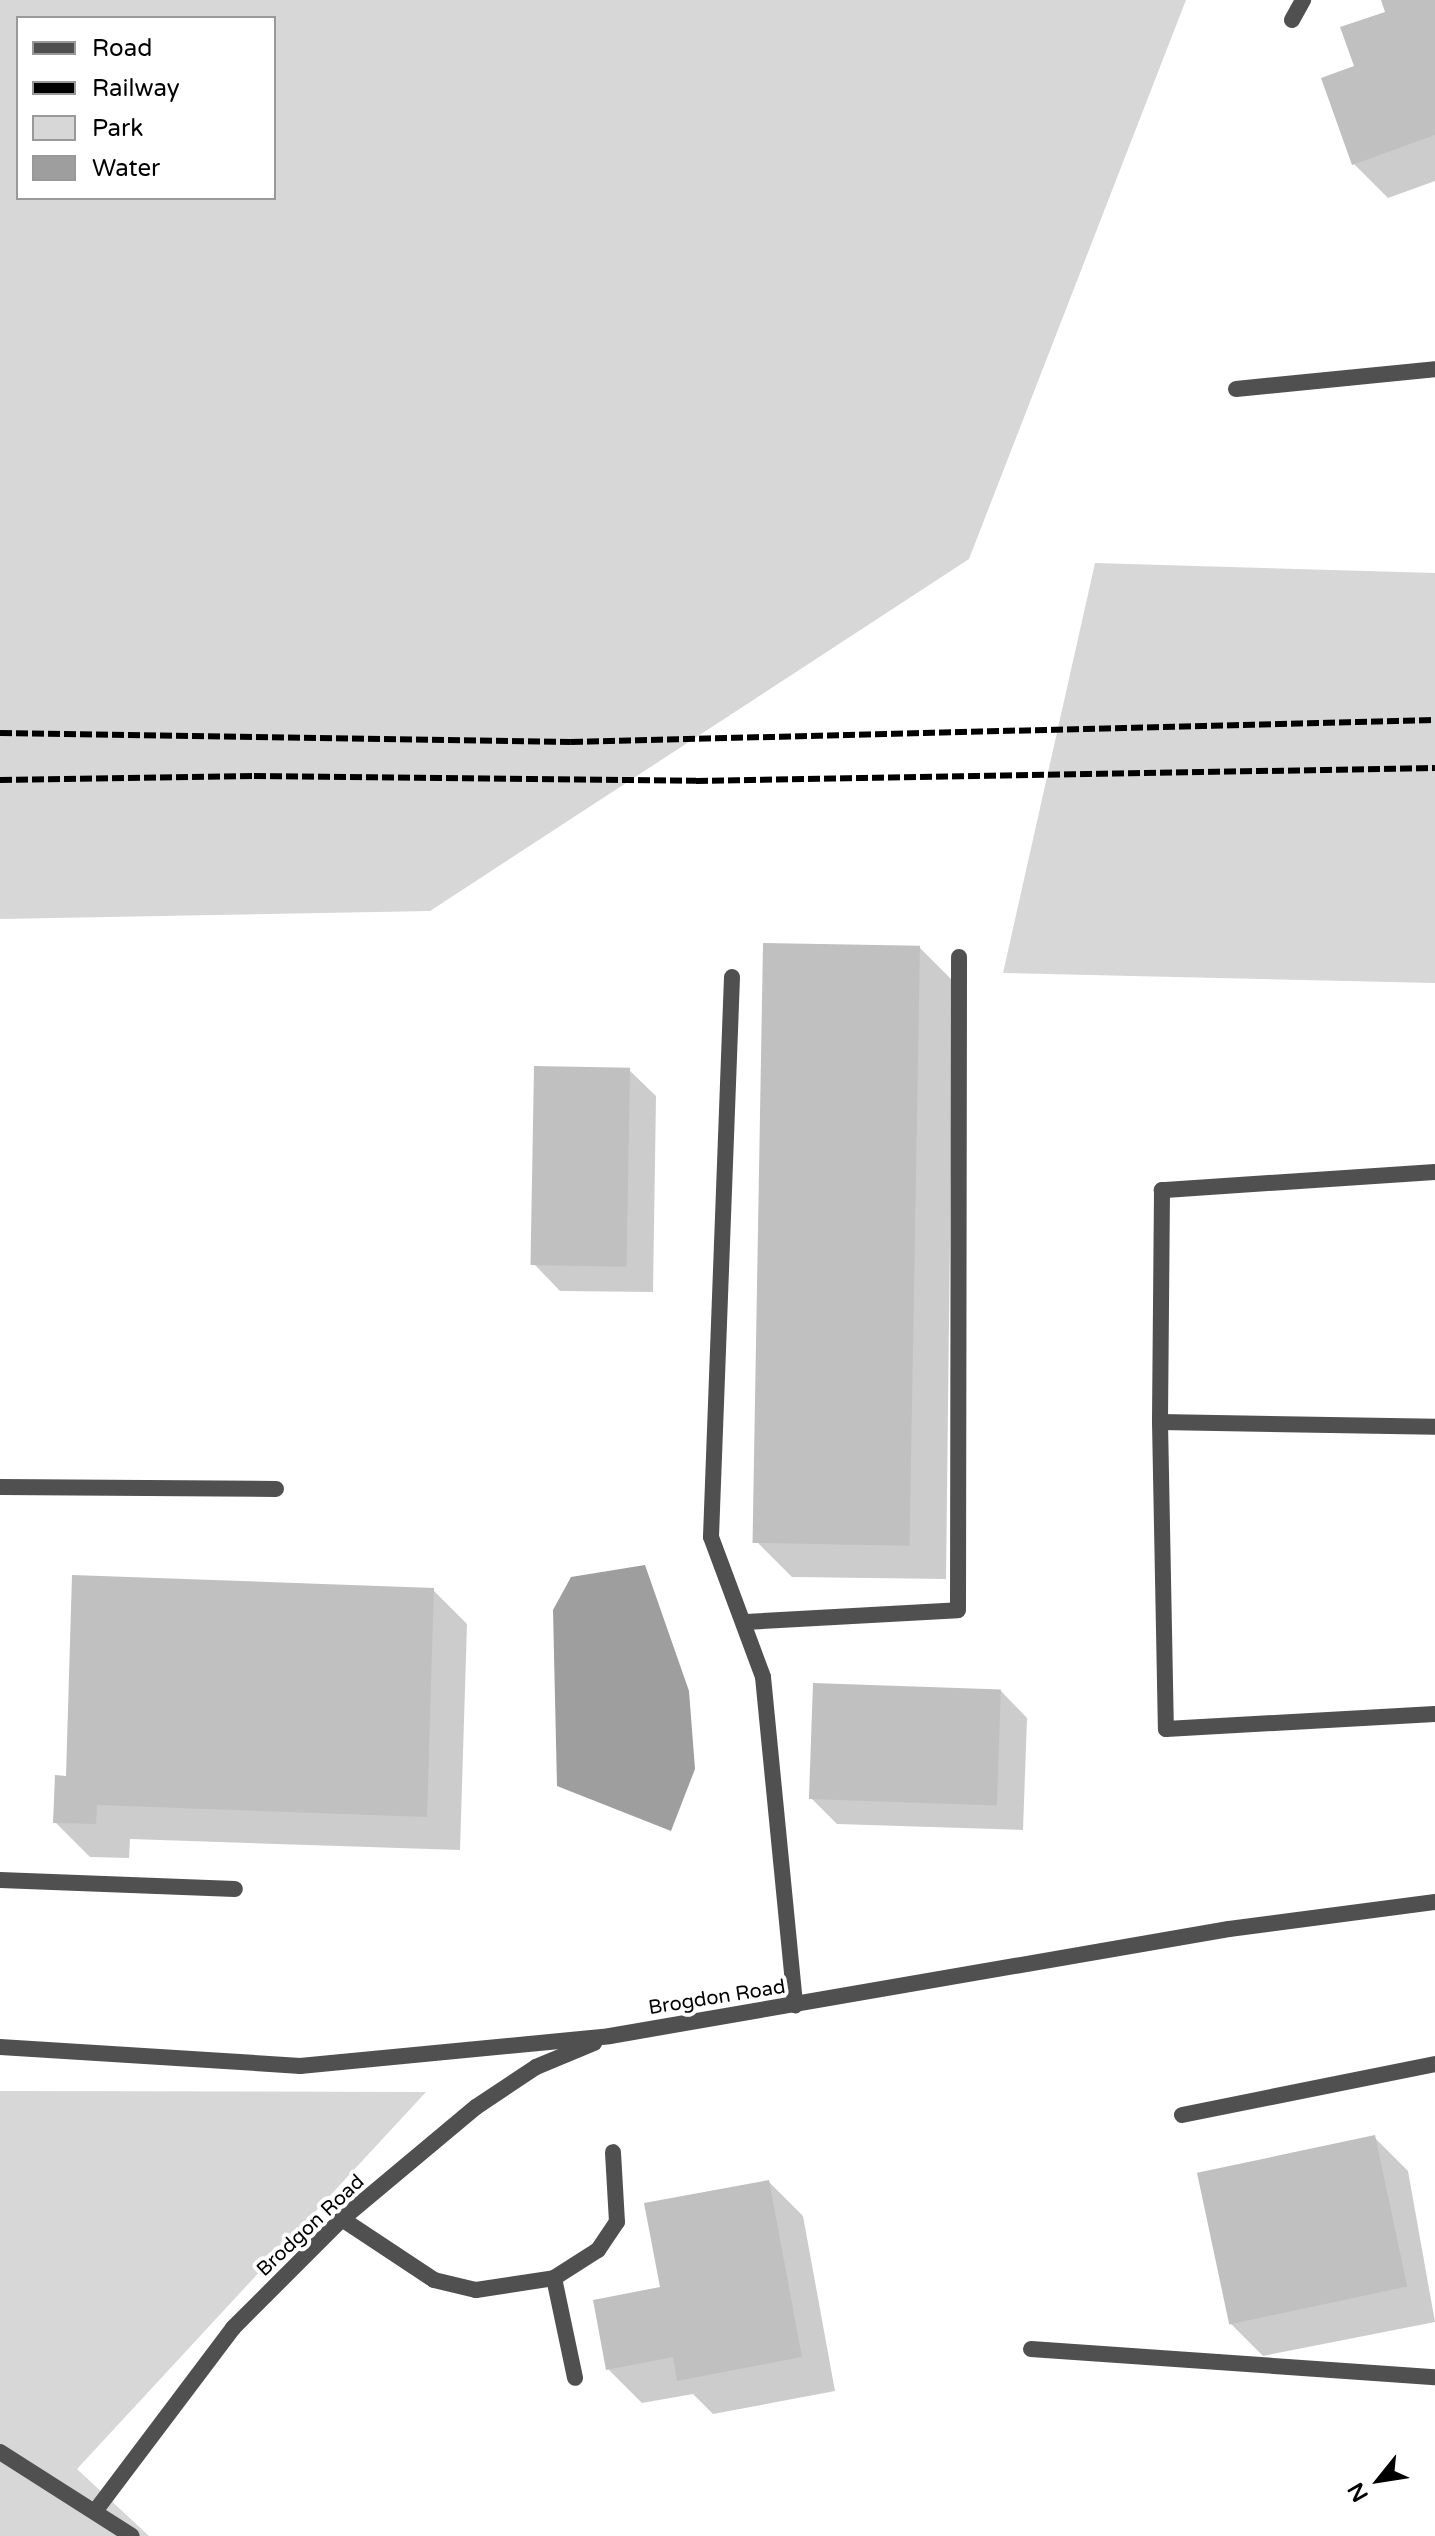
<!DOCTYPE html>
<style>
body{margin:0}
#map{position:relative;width:1435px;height:2536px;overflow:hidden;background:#fff;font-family:"Varela Round",sans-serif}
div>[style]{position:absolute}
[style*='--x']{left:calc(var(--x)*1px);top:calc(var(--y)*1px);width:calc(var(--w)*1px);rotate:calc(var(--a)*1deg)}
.green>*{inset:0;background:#d7d7d7}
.water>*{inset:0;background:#9e9e9e}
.shadow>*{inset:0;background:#0003}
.building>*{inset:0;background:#c0c0c0;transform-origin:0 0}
.service>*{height:16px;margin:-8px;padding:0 8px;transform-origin:8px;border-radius:8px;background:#505050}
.minor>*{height:16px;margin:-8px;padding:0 8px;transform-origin:8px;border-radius:8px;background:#505050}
.tertiary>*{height:16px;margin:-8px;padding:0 8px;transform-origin:8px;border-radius:8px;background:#505050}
.rail>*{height:6px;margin-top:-3px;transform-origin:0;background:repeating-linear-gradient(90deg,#000 0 12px,transparent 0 16px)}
span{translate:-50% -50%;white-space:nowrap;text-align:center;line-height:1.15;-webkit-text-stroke:8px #fff;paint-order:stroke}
.street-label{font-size:20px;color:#000}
.legend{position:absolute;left:16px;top:16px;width:260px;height:184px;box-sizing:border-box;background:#fff;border:2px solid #999;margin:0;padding:10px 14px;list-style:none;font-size:24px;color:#000}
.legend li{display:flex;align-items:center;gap:16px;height:40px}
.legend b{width:40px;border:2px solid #999}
.north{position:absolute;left:1339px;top:2440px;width:80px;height:80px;-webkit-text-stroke:6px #fff;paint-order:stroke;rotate:240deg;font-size:22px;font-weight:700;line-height:32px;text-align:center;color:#000}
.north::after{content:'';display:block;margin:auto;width:28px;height:36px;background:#000;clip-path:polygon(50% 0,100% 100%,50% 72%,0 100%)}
</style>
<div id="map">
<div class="green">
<i style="clip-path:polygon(evenodd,0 0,1186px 0,969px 559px,430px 911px,0 919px,0 0,274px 18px,274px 198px,18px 198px,18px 18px,274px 18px)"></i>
<i style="clip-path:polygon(1095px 563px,1435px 573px,1435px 983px,1003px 973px)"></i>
<i style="clip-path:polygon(0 2091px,426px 2092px,77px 2469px,149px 2536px,0 2536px)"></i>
</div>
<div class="water">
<i style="clip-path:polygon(645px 1565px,689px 1691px,695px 1769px,671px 1831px,557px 1786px,553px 1610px,571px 1577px)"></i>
</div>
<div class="shadow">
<i style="clip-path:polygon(1383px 0,1435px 0,1435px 181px,1388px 198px,1354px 164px,1356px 68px,1387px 13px)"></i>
<i style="clip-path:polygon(919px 947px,953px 981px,946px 1579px,792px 1577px,758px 1543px)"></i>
<i style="clip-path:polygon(629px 1070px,656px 1096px,653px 1292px,560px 1291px,534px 1264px)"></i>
<i style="clip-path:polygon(433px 1590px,467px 1624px,460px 1850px,130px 1839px,129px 1858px,90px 1857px,55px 1822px,68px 1778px)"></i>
<i style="clip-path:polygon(1001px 1691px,1027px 1718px,1023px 1830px,837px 1824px,811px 1798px)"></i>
<i style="clip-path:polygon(1374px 2137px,1408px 2171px,1435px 2322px,1263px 2356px,1229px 2322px)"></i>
<i style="clip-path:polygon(769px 2182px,803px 2216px,835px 2391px,713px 2414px,693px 2394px,642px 2403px,608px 2369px,662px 2289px)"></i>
</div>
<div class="building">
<i style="clip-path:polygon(1381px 0,1435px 0,1435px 135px,1352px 165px,1321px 78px,1354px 66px,1340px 27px,1385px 12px)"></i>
<i style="left:763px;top:943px;width:157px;height:600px;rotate:1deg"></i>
<i style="left:534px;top:1066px;width:96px;height:199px;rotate:1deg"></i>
<i style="clip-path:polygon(72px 1575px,434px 1588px,427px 1817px,97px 1805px,96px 1824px,53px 1823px,55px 1775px,66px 1776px)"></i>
<i style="left:813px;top:1683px;width:188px;height:116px;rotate:2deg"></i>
<i style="left:1375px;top:2135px;width:155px;height:182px;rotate:78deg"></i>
<i style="clip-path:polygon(769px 2180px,802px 2357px,677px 2381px,673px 2357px,606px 2370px,593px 2300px,660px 2287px,644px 2203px)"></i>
</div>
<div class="service">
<i style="--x:1292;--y:20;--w:23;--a:-61"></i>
<i style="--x:1236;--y:389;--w:200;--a:-5.7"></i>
<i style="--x:732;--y:977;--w:560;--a:92.15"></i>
<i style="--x:711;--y:1537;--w:149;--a:69.6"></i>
<i style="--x:763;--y:1677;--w:330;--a:84.4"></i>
<i style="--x:1435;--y:1172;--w:274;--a:176.2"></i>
<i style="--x:1162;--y:1190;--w:232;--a:90.5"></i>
<i style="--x:1160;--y:1422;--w:307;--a:88.9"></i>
<i style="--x:1166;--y:1729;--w:269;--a:-3.2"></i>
<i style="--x:1160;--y:1422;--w:275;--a:1"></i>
<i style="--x:0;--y:1487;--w:276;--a:0.4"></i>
<i style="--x:746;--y:1622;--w:212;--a:-3.2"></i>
<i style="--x:958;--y:1610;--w:653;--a:-89.91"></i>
<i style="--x:0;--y:1880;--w:235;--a:2.2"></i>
<i style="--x:1182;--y:2115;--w:258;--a:-11.4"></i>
<i style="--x:342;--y:2219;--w:110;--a:33.5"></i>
<i style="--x:434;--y:2280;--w:43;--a:13.4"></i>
<i style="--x:476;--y:2290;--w:79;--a:-8.7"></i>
<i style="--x:554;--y:2278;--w:52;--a:-32.5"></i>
<i style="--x:598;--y:2250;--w:34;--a:-56"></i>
<i style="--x:617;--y:2222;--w:70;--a:-93.3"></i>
<i style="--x:554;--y:2278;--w:102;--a:78.1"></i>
<i style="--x:1031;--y:2349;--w:405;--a:4"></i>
</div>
<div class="minor">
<i style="--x:0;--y:2047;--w:301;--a:3.6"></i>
<i style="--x:300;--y:2066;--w:311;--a:-5.5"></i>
<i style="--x:610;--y:2036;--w:628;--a:-9.81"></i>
<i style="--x:1229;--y:1929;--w:208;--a:-7.5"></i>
<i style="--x:96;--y:2510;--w:228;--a:-53"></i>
<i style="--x:233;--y:2328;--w:154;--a:-45"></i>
<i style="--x:342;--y:2219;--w:175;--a:-39.9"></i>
<i style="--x:476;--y:2107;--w:72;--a:-33.7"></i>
<i style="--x:536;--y:2067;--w:63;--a:-22.5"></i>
</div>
<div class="tertiary">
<i style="--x:0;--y:2452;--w:156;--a:32.5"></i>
</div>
<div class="rail">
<i style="--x:0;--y:733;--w:571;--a:0.9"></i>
<i style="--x:571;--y:742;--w:864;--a:-1.46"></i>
<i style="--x:0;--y:780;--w:254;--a:-0.9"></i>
<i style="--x:254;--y:776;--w:442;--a:0.6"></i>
<i style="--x:696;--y:781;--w:739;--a:-1.01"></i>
</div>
<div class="street-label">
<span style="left:717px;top:1998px;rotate:-9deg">Brogdon Road</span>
<span style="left:311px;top:2226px;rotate:-43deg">Brodgon Road</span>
</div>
<ul class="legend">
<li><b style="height:10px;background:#505050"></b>Road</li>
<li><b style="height:10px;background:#000"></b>Railway</li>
<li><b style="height:22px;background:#d7d7d7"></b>Park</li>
<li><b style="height:22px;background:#9e9e9e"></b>Water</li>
</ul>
<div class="north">N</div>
</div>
